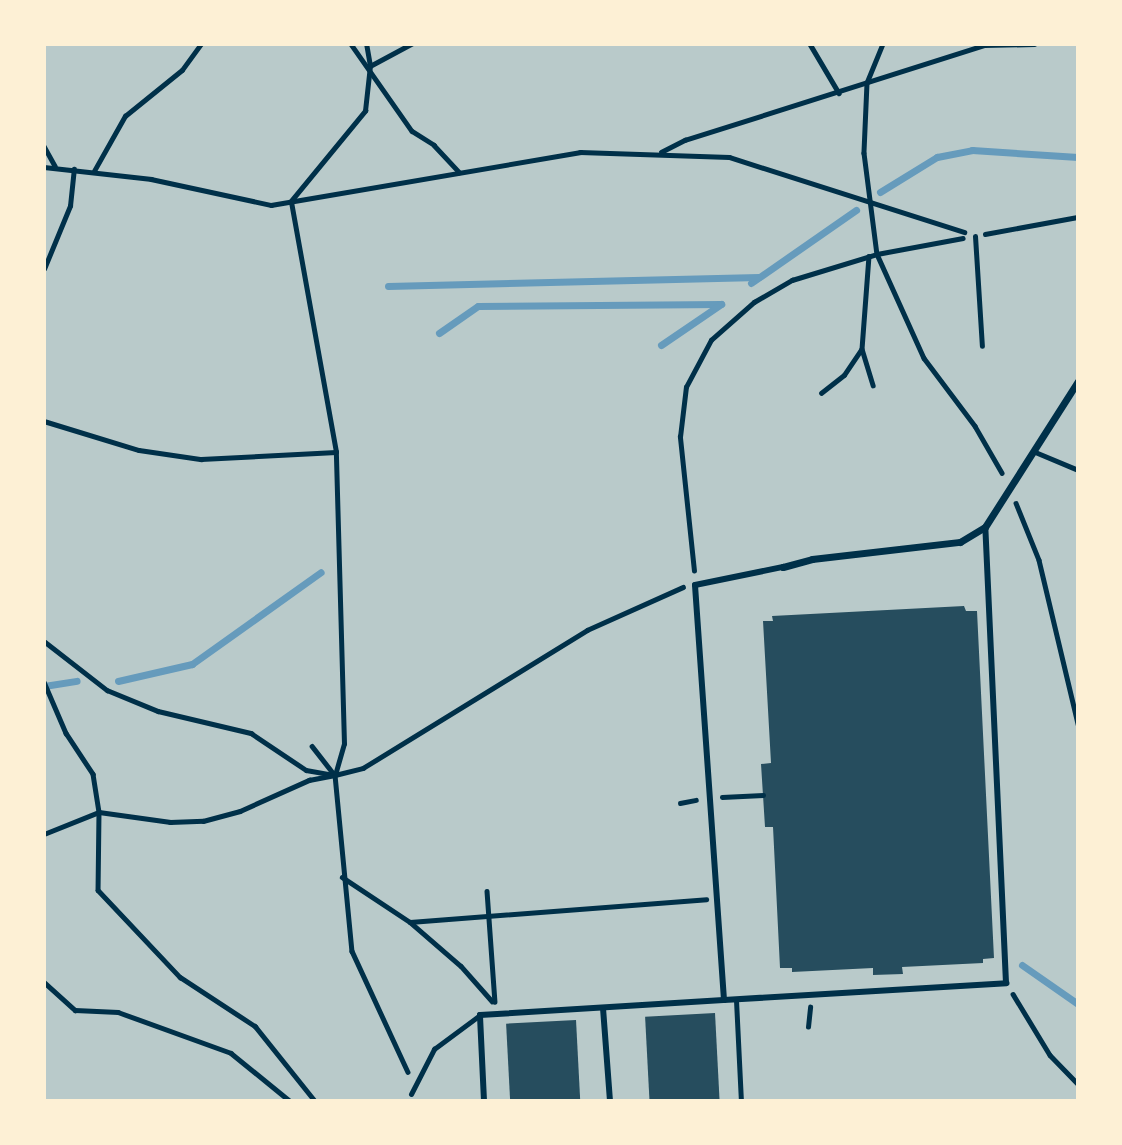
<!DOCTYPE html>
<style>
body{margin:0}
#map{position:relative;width:1122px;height:1145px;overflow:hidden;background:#fdf0d5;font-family:Helvetica,sans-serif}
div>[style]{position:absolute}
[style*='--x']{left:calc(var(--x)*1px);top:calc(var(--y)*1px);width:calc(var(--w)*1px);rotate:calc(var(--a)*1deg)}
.green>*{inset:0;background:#b9caca;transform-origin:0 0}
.stream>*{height:7px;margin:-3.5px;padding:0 3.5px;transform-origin:3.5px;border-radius:3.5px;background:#669bbc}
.building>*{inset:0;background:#264d5e;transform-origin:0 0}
.path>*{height:4.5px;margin:-2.25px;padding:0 2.25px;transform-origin:2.25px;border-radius:2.25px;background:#003049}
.service>*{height:5px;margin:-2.5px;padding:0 2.5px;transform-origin:2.5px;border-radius:2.5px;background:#003049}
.pedestrian>*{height:6px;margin:-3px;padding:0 3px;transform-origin:3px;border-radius:3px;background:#003049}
.minor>*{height:7px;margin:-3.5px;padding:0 3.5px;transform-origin:3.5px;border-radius:3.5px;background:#003049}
span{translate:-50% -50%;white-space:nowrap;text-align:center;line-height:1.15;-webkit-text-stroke:7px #fdf0d5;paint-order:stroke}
.frame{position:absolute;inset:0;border:46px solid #fdf0d5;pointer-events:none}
</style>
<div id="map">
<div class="green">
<i style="left:44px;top:44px;width:1034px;height:1057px"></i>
</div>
<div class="stream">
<i style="--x:880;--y:192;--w:67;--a:-31.6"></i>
<i style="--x:937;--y:157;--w:36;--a:-11"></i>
<i style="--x:972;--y:150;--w:106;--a:3.8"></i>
<i style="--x:751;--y:283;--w:128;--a:-34.8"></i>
<i style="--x:388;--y:286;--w:371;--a:-1.4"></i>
<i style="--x:439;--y:333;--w:47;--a:-34.7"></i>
<i style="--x:478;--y:306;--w:243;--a:-0.5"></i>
<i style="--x:661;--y:345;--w:73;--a:-34.3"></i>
<i style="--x:118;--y:681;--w:76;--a:-12.9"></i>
<i style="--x:192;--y:664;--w:158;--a:-35.5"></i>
<i style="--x:44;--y:686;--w:33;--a:-9"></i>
<i style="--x:1022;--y:965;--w:68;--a:34.9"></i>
</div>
<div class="building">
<i style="clip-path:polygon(964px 606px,966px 611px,977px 611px,994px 958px,983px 959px,983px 963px,902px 967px,903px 974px,873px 975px,873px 968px,792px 972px,792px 968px,780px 968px,773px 827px,765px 827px,761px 764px,771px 763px,763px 621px,773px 621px,772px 616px)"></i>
<i style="left:715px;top:1013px;width:88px;height:70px;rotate:87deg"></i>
<i style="left:576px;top:1020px;width:81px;height:70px;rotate:87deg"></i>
</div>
<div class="path">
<i style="--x:351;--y:44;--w:106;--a:55"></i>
<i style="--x:412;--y:131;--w:26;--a:32"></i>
<i style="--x:434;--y:145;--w:37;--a:47"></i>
<i style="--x:810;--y:44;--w:57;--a:59.4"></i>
<i style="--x:883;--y:44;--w:42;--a:112.3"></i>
<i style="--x:867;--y:83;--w:70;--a:92.5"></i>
<i style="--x:864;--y:153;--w:102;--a:82.7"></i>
<i style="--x:877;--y:254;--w:114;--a:65.7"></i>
<i style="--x:924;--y:358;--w:85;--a:53.1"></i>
<i style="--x:975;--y:426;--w:54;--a:60.1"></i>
<i style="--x:370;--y:66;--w:47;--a:-28.2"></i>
<i style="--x:44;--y:146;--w:23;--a:61"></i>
<i style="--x:661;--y:152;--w:27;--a:-27"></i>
<i style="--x:685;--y:140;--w:314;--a:-17.6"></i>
<i style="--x:984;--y:45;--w:50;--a:-1.1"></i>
<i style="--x:44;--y:167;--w:108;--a:6.4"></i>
<i style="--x:151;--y:179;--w:123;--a:12.2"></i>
<i style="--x:271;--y:205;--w:314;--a:-9.7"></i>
<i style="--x:580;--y:152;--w:149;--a:1.9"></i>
<i style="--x:729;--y:157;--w:247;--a:17.7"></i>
<i style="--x:94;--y:171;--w:63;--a:-60.6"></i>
<i style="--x:125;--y:116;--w:73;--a:-38.9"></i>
<i style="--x:182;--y:70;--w:32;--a:-54"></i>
<i style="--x:291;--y:201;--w:117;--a:-50.6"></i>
<i style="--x:365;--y:111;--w:45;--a:-83.7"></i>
<i style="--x:370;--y:66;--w:22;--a:-100"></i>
<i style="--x:985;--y:234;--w:95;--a:-10.4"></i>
<i style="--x:869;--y:256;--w:93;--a:94.3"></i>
<i style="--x:862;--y:349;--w:38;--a:73"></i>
<i style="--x:44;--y:269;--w:68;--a:-67.6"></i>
<i style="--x:70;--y:206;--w:37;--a:-84"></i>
<i style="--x:821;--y:393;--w:29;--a:-38"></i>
<i style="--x:844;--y:375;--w:30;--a:-56"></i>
<i style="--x:44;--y:421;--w:99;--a:17"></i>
<i style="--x:139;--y:450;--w:63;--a:8.3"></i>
<i style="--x:201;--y:459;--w:135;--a:-3"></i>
<i style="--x:1016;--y:503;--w:61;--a:68"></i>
<i style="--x:1039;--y:560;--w:169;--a:76.6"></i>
<i style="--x:694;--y:571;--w:135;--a:-96"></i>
<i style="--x:680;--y:437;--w:50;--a:-83.2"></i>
<i style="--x:686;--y:387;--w:53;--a:-62"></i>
<i style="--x:711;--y:340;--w:57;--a:-41.5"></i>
<i style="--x:754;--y:302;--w:44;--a:-30.1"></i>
<i style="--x:792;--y:280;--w:89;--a:-17"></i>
<i style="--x:877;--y:254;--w:87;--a:-10.5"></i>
<i style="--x:44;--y:641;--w:80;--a:37.9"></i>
<i style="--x:107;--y:690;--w:55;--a:22.4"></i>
<i style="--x:158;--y:711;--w:96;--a:13.3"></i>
<i style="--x:251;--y:733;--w:66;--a:33.9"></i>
<i style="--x:306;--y:770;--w:29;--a:10"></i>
<i style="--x:335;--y:775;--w:29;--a:-14"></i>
<i style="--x:363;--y:768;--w:263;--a:-31.6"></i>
<i style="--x:587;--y:630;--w:105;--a:-24.1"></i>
<i style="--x:44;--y:682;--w:56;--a:66.7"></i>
<i style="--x:66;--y:733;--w:49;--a:56.6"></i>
<i style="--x:93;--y:774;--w:38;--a:81"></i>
<i style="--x:99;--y:812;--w:78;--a:90.7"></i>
<i style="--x:98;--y:890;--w:120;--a:46.7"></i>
<i style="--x:180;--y:977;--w:90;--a:33.2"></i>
<i style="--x:255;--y:1026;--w:96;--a:51.3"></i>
<i style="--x:312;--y:746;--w:37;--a:52"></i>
<i style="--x:335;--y:775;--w:177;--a:84.5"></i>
<i style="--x:352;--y:951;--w:133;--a:65.2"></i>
<i style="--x:722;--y:797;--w:41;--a:-2.8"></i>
<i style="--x:680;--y:803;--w:16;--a:-11"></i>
<i style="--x:44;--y:834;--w:59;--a:-21.8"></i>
<i style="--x:99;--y:812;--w:72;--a:8"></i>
<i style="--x:170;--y:822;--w:33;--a:-2"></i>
<i style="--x:203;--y:821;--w:38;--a:-15"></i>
<i style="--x:240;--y:811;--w:76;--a:-24.2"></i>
<i style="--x:309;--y:780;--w:26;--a:-11"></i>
<i style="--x:335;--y:775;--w:32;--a:-74"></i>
<i style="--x:344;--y:744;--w:292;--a:-91.6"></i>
<i style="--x:336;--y:452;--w:254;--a:-100.2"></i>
<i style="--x:342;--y:877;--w:82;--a:33.5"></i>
<i style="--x:410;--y:922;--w:67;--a:40.8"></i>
<i style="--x:461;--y:966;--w:47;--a:48.5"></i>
<i style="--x:487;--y:891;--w:111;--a:85.9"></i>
<i style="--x:410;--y:922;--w:297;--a:-4.4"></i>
<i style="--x:44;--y:982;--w:42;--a:42.1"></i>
<i style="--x:75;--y:1010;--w:43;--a:2.7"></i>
<i style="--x:118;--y:1012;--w:120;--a:19.9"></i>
<i style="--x:231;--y:1053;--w:76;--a:39.1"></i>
<i style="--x:1013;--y:994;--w:71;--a:58.8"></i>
<i style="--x:1050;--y:1055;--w:40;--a:46"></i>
<i style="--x:808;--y:1027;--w:20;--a:-84"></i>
</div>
<div class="service">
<i style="--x:975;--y:236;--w:110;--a:86.4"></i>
<i style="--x:1035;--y:452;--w:47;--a:22.7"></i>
<i style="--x:736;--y:1000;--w:101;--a:87.2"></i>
<i style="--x:411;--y:1094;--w:51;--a:-62.9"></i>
<i style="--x:434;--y:1049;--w:57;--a:-36.5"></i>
</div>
<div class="pedestrian">
<i style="--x:724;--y:1000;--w:283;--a:-3.4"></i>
<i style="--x:1006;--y:983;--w:456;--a:-92.6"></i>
<i style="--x:603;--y:1008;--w:93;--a:85.7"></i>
<i style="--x:484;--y:1101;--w:86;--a:-92.7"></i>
<i style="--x:480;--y:1015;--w:244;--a:-3.5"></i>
<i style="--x:724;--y:1000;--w:416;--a:-94"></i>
<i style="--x:695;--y:585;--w:90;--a:-11.6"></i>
</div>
<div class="minor">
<i style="--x:783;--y:567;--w:30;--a:-15"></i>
<i style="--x:812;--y:559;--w:149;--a:-6.6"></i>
<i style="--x:960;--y:542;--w:29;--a:-31"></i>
<i style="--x:985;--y:527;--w:173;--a:-57.5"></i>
</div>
<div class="frame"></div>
</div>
